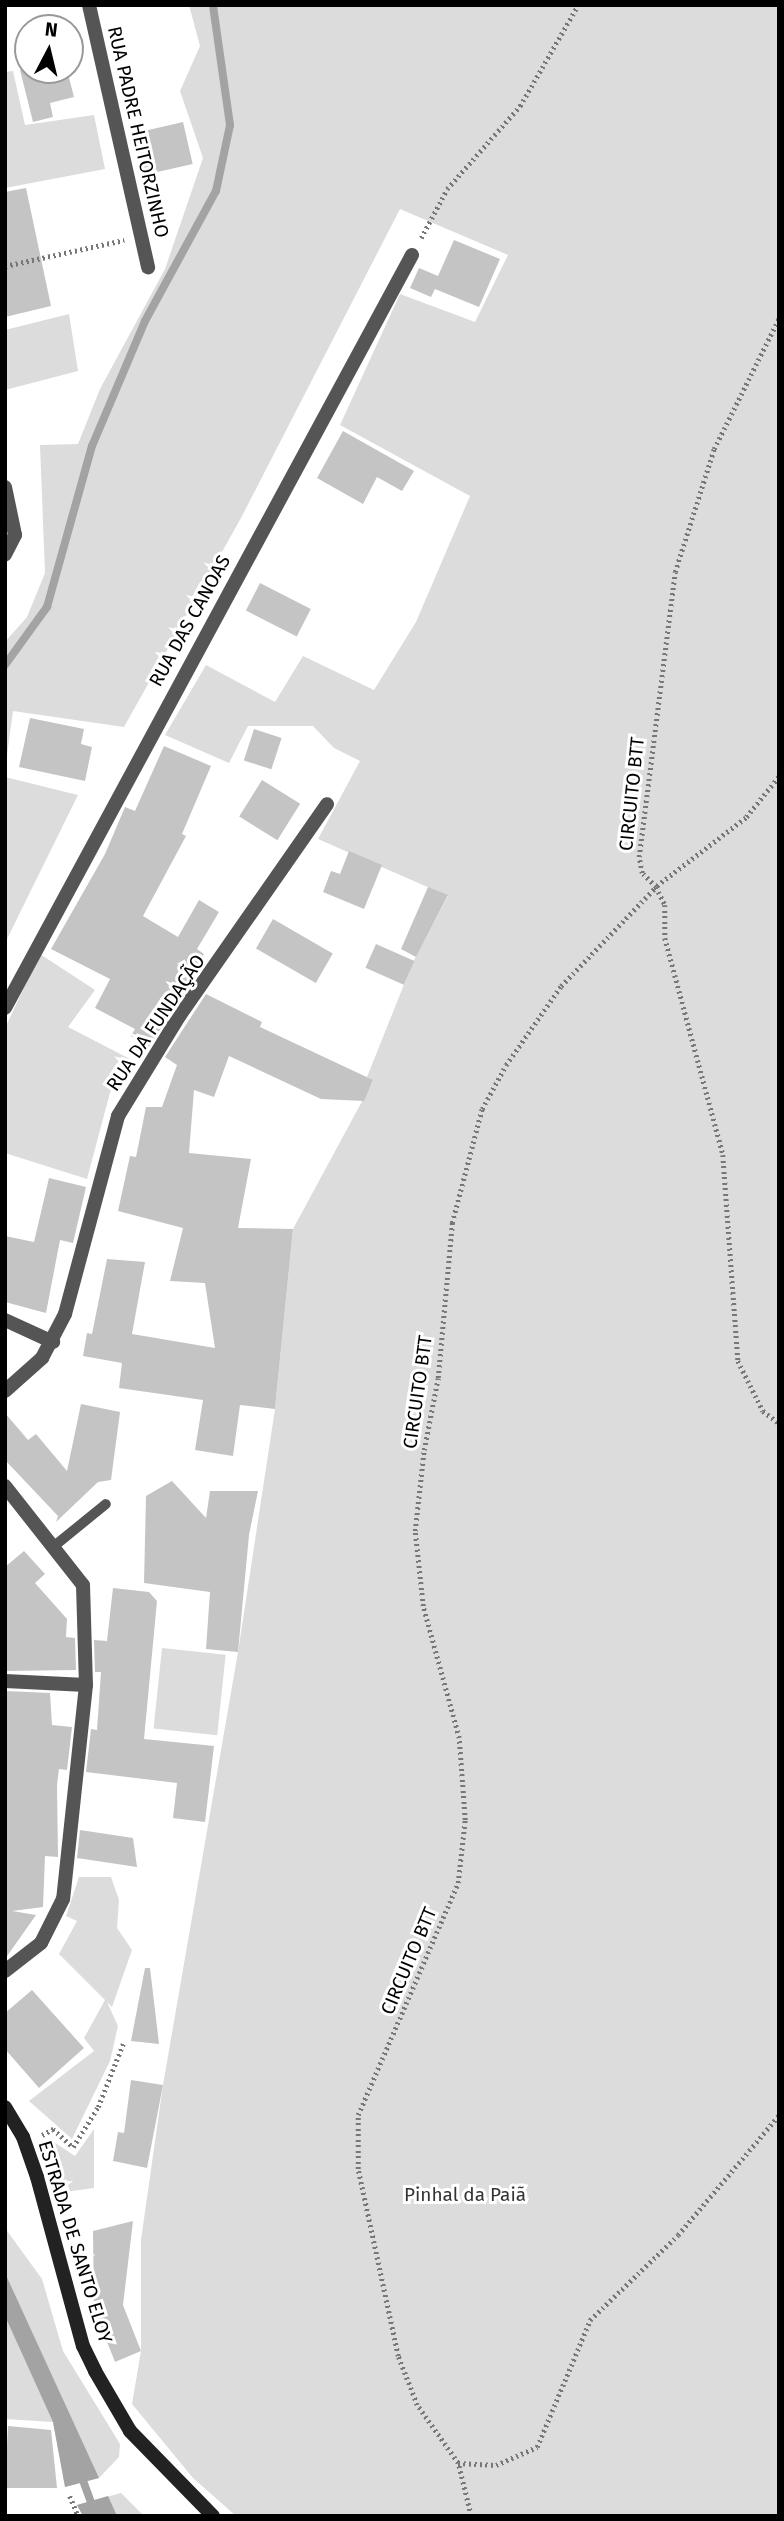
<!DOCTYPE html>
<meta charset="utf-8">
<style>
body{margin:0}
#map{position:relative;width:784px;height:2521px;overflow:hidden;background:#fff;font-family:"Fira Sans",sans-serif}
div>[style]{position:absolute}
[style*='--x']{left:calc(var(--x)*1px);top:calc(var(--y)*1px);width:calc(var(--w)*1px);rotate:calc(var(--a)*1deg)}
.green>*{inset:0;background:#dcdcdc;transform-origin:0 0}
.water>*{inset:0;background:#a3a3a3}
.stream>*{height:8px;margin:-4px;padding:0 4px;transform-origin:4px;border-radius:4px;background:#a3a3a3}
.building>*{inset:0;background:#c4c4c4;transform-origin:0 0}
.path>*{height:4.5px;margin-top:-2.25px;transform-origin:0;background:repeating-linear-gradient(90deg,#777 0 2px,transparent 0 5.5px)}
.lane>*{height:10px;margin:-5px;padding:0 5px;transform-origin:5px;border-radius:5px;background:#555}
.street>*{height:14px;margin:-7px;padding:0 7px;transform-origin:7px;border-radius:7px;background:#555}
.secondary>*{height:14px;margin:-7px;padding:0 7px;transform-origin:7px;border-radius:7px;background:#222}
span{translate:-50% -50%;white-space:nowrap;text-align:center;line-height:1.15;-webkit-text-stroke:6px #fff;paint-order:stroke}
.street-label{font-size:19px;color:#000}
.park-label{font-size:19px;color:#333}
.frame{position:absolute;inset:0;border:7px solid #000;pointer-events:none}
.north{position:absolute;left:14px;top:14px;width:70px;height:70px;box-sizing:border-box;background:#fff;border:2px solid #999;border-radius:50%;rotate:7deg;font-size:19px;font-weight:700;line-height:28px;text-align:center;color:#000}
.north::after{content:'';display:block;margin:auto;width:24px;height:32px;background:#000;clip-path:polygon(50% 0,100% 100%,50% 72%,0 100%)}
</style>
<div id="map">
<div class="green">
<i style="clip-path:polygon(189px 5px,779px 5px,779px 2516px,236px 2516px,193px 2478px,132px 2404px,141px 2351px,141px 2240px,163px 2085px,238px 1652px,275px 1409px,293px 1229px,373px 1081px,367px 1077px,413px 962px,448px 896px,318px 839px,360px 761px,334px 748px,313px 726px,248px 726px,229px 763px,165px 735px,206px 665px,275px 702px,303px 656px,374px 690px,416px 622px,470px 496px,340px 425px,400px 294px,475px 322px,508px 255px,400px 209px,241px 518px,124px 727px,13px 711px,5px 770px,5px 642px,27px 617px,45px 573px,40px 445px,78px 444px,100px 389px,165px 269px,203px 158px,180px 91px,200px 46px)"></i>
<i style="clip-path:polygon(13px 71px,25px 125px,94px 115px,105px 169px,5px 188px,5px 72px)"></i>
<i style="clip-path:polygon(69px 314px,78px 371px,5px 390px,5px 330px)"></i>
<i style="clip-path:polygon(5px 777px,78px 795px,5px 943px)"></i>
<i style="clip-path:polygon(40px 954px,95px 990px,68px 1027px,132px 1060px,111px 1089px,87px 1179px,5px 1153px,5px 1028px)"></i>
<i style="left:162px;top:1648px;width:64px;height:81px;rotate:6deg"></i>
<i style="clip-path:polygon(79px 1877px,111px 1877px,119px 1900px,117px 1928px,132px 1950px,112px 2007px,107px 2002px,118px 2026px,110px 2061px,72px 2139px,29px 2101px,94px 2051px,84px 2038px,105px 2000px,59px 1954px,77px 1921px,66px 1916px)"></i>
<i style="clip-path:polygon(94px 2129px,94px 2188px,65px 2192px,54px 2142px,75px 2156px)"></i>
<i style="clip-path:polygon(5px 2228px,42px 2279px,63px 2351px,120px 2444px,119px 2457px,99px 2478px,65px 2487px,53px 2422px,5px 2419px)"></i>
<i style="clip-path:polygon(121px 2493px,144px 2516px,83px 2516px,77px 2505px)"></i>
</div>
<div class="water">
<i style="clip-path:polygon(5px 2273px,99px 2478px,65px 2487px,53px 2422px,5px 2316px)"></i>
<i style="clip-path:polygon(108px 2496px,117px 2516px,83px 2516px,77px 2505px)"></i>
</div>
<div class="stream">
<i style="--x:5;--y:665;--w:72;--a:-54.1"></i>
<i style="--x:47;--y:607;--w:167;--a:-74.4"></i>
<i style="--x:92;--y:446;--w:136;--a:-67"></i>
<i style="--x:145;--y:321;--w:148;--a:-61.4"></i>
<i style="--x:216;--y:191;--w:67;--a:-78"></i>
<i style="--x:230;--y:125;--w:121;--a:-98.1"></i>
<i style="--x:81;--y:2475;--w:44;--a:69.9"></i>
</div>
<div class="building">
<i style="clip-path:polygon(20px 70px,67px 70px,74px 97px,50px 103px,53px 117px,33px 122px)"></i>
<i style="left:183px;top:122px;width:43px;height:51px;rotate:77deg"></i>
<i style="clip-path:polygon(26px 188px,51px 306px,5px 317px,5px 192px)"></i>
<i style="clip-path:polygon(454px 240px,500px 259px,479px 307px,435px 289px,431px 297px,410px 288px,419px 268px,438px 276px)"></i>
<i style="clip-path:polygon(343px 431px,414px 471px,402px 491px,377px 477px,363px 504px,317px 478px)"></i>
<i style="left:260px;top:583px;width:57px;height:31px;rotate:27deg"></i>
<i style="clip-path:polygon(30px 718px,84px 729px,81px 744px,92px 747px,85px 781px,19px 767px)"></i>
<i style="left:254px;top:729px;width:29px;height:33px;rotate:18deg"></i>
<i style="clip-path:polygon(164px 746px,211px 766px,182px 834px,186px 836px,143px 916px,178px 937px,199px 900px,219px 912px,197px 949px,204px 954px,186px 983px,189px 985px,149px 1047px,131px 1036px,135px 1029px,95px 1008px,110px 979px,51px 949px,105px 854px,125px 807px,135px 811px)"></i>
<i style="left:262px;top:780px;width:45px;height:43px;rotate:32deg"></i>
<i style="clip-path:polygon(349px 851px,382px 865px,364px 909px,323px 892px,331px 871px,340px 874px)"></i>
<i style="clip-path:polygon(428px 887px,448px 895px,416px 957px,401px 949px)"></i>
<i style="left:273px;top:919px;width:69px;height:34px;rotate:30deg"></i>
<i style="left:376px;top:944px;width:42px;height:26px;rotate:24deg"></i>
<i style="clip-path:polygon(206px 994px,262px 1022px,260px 1027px,373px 1080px,364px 1101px,321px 1099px,229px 1056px,214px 1097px,194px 1090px,189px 1153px,251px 1159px,238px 1228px,293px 1229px,275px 1409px,240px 1405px,233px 1456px,195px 1450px,203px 1400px,119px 1388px,122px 1363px,83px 1356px,87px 1333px,92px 1334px,107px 1259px,145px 1262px,132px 1334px,215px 1348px,205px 1283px,170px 1281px,183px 1228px,118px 1211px,130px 1156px,136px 1157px,146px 1107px,162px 1107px,177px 1065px,165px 1057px)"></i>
<i style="clip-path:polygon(49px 1178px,86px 1187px,73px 1243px,60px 1240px,46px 1313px,5px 1302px,5px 1236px,34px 1242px)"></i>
<i style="clip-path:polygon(81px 1404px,120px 1412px,111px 1480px,98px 1482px,56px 1522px,58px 1516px,5px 1460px,5px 1413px,28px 1440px,36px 1434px,67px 1471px)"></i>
<i style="clip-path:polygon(172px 1481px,206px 1518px,210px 1491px,258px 1491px,249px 1535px,238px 1652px,206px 1649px,210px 1592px,144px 1583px,146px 1496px)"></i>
<i style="clip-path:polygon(24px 1551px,45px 1574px,35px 1583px,67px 1619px,66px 1637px,75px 1638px,76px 1670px,5px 1671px,5px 1567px)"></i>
<i style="clip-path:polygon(113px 1588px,149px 1592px,157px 1601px,144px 1739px,214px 1746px,205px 1822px,173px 1818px,177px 1783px,86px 1772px,91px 1729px,97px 1730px,101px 1672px,95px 1672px,94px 1640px,107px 1641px)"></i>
<i style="clip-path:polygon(5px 1691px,50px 1693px,52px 1725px,72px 1727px,67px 1770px,59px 1769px,57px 1785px,58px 1857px,45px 1856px,43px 1907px,12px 1911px,36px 1915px,5px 1959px)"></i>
<i style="clip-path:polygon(80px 1830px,133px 1838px,137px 1867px,77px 1858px)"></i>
<i style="clip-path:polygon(145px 1968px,150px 1968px,159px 2044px,131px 2041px)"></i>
<i style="clip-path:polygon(32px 1990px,84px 2048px,39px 2088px,5px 2049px,5px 2013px)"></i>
<i style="clip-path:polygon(131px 2080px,163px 2085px,147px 2168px,113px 2161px,118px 2132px,124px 2133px)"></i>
<i style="clip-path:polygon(133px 2221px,123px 2305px,141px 2351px,115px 2362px,94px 2309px,93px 2231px)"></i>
<i style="clip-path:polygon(8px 2426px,51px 2430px,57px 2488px,5px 2488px)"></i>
</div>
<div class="path">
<i style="--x:421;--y:238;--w:55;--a:-62"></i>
<i style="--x:447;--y:189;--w:111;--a:-48.7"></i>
<i style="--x:520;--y:106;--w:116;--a:-60.1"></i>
<i style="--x:5;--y:266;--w:122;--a:-12.3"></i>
<i style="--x:779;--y:777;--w:53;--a:128.8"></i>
<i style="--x:746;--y:818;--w:113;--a:142.5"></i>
<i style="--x:656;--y:887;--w:20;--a:63"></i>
<i style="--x:665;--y:905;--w:33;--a:90"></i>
<i style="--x:665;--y:938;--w:225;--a:75"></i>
<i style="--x:723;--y:1155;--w:207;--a:85.8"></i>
<i style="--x:738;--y:1361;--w:56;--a:63.4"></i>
<i style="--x:763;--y:1411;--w:20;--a:37"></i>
<i style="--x:42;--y:2135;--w:13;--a:-29"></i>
<i style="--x:53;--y:2129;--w:27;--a:42"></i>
<i style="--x:73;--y:2147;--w:47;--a:-58"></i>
<i style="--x:98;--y:2107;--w:68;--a:-68.4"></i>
<i style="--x:458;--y:2463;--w:38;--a:3"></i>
<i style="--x:496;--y:2465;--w:45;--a:-23.7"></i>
<i style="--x:537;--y:2447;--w:138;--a:-67.3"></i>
<i style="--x:590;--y:2320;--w:122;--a:-44"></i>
<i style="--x:678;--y:2235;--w:157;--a:-49.9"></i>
<i style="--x:70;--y:2496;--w:22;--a:68"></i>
<i style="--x:471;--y:2516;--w:55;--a:-103.8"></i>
<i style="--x:458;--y:2463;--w:71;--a:-125.3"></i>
<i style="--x:417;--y:2405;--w:53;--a:-111.2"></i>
<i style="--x:398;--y:2356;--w:191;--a:-102.1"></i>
<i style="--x:358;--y:2169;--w:54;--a:-90"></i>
<i style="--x:358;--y:2115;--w:253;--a:-66.7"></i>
<i style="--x:458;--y:1883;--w:63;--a:-83.7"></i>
<i style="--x:465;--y:1820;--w:82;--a:-94.2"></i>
<i style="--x:459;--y:1738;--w:137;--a:-105.3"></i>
<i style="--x:423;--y:1606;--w:75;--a:-96.1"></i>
<i style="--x:415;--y:1531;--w:81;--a:-83.7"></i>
<i style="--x:424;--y:1450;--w:73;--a:-79"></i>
<i style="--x:438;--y:1378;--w:156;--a:-84.8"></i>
<i style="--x:452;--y:1223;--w:118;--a:-75.3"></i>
<i style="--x:482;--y:1109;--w:50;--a:-61.4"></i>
<i style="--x:506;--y:1065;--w:96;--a:-55.2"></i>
<i style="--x:561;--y:986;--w:137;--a:-46.2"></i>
<i style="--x:656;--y:887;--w:20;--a:-135"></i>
<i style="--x:642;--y:873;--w:16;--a:-101"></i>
<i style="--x:639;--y:857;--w:287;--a:-82.8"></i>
<i style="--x:675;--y:572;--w:129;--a:-72.4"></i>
<i style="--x:714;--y:449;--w:146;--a:-63.6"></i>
</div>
<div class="lane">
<i style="--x:53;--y:1547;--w:68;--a:-39.1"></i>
</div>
<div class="street">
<i style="--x:89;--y:5;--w:269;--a:77.3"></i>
<i style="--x:5;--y:487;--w:49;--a:78.2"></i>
<i style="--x:15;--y:535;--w:22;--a:117"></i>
<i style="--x:5;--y:1008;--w:856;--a:-61.61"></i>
<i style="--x:5;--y:1320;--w:53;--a:24.6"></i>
<i style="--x:5;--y:1391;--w:50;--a:-41.7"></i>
<i style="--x:42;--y:1358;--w:50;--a:-62.4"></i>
<i style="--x:65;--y:1314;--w:205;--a:-75"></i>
<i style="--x:118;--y:1116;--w:119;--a:-58.5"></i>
<i style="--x:180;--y:1015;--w:257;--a:-55.1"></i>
<i style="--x:5;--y:1486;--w:126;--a:51.8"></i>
<i style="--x:83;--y:1585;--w:100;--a:88.3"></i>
<i style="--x:86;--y:1685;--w:215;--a:96.1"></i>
<i style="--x:63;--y:1899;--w:49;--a:116.6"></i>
<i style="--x:41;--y:1943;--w:46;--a:142.1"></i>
<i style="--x:5;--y:1681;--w:81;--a:2.8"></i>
</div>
<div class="secondary">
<i style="--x:5;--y:2107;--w:35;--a:59"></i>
<i style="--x:23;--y:2137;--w:42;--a:70.7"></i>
<i style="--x:37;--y:2177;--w:175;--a:74.8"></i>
<i style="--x:83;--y:2346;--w:28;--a:64"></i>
<i style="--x:95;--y:2371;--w:69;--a:59.7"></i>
<i style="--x:130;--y:2431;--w:119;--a:45.7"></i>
</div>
<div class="street-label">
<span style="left:138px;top:132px;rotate:77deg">RUA PADRE HEITORZINHO</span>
<span style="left:190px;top:621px;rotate:-61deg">RUA DAS CANOAS</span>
<span style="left:632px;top:794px;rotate:-84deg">CIRCUITO BTT</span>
<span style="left:156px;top:1023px;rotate:-56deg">RUA DA FUNDAÇÃO</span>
<span style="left:418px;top:1392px;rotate:-82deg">CIRCUITO BTT</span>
<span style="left:409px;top:1961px;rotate:-67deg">CIRCUITO BTT</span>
<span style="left:75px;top:2242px;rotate:73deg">ESTRADA DE SANTO ELOY</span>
</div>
<div class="park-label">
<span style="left:465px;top:2195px">Pinhal da Paiã</span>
</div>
<div class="frame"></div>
<div class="north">N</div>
</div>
